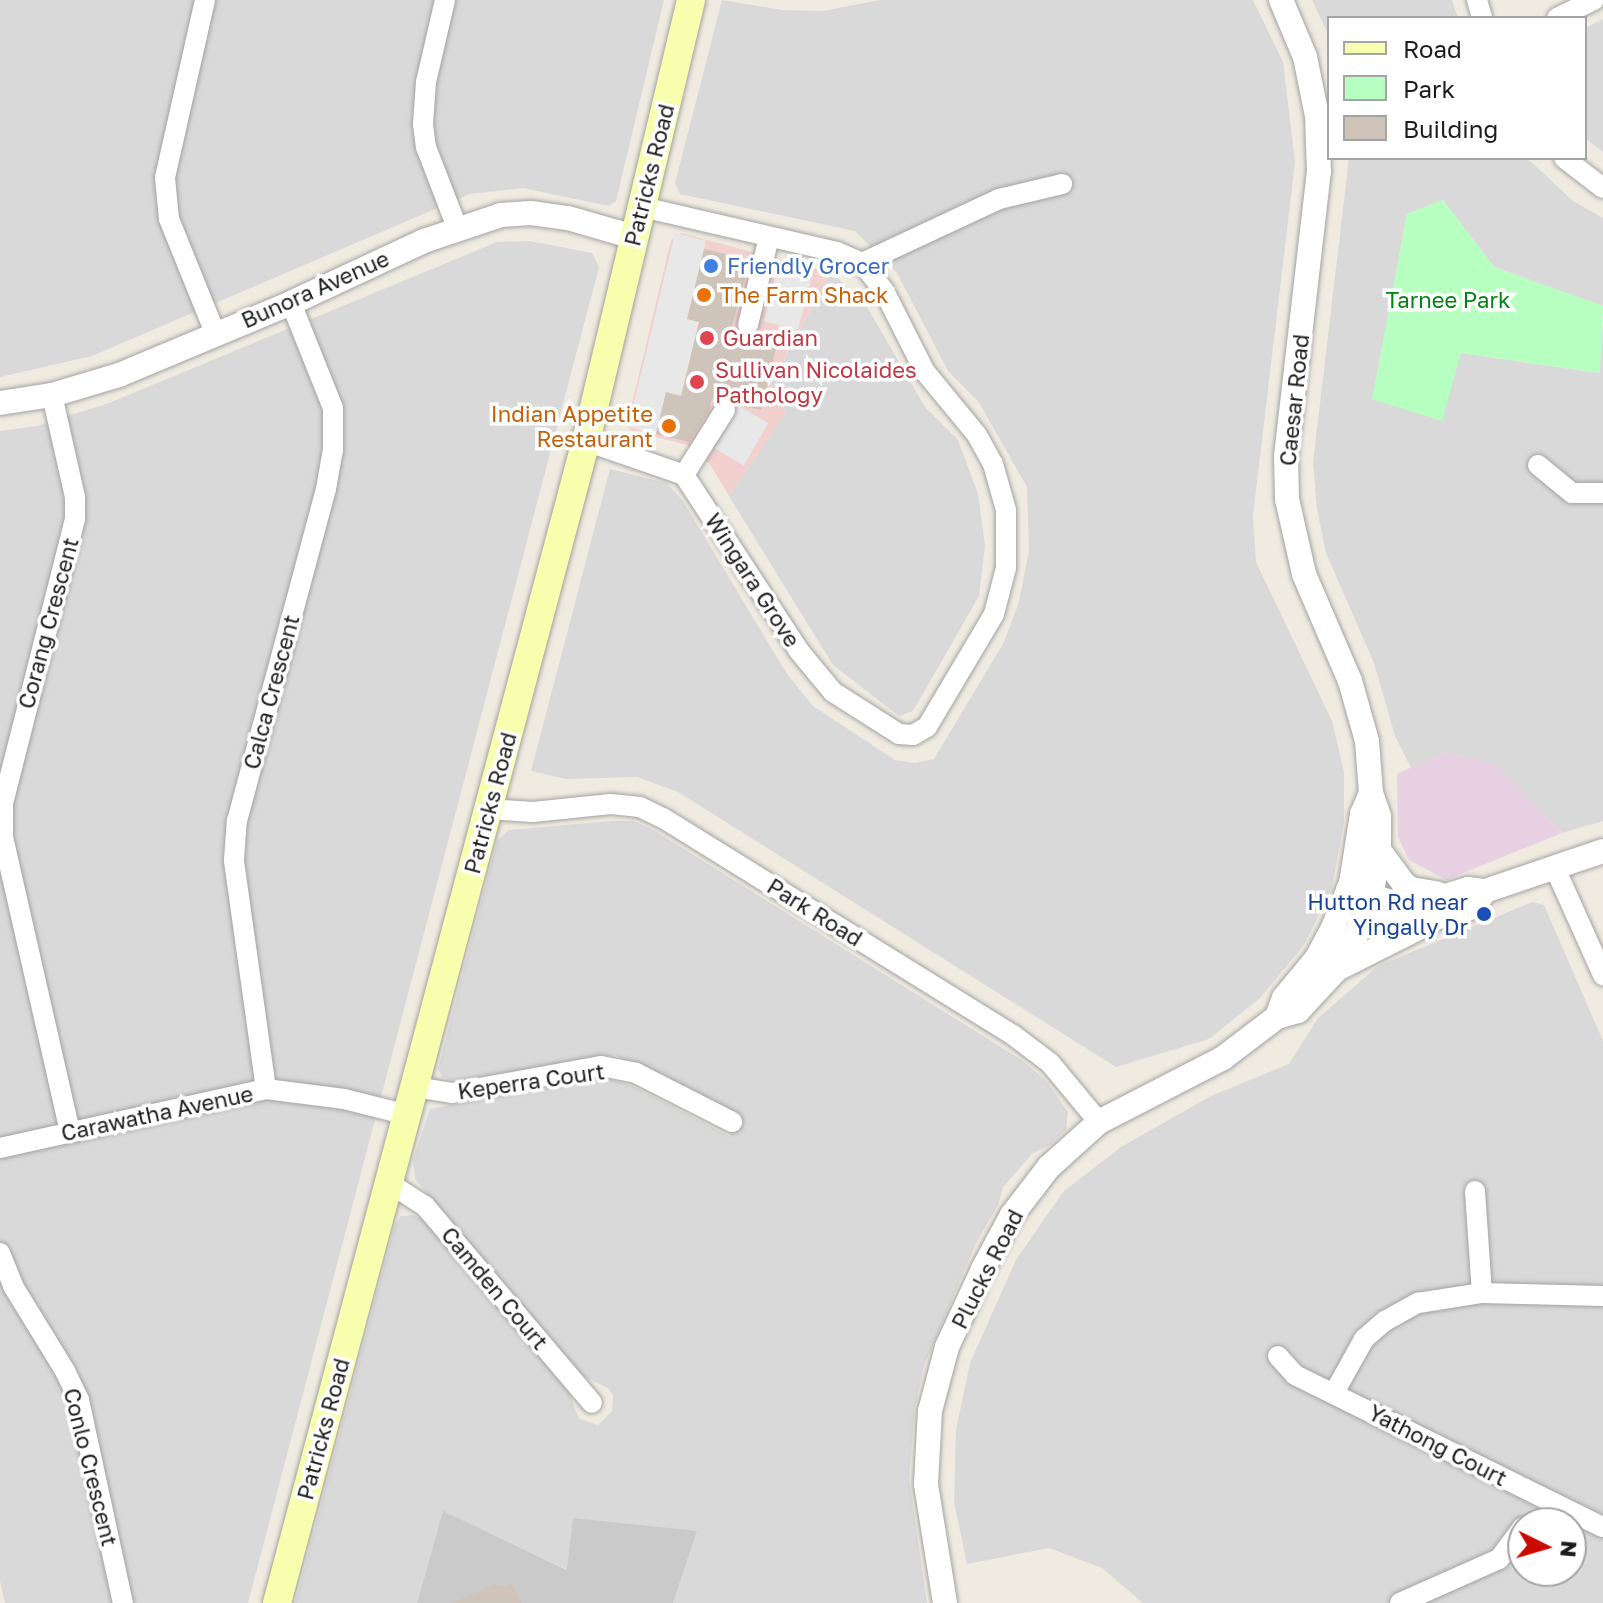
<!DOCTYPE html>
<style>
body{margin:0}
#map{position:relative;width:1603px;height:1603px;overflow:hidden;background:#efebe0;font-family:"Golos Text",sans-serif}
div>[style]{position:absolute}
[style*='--x']{left:calc(var(--x)*1px);top:calc(var(--y)*1px);width:calc(var(--w)*1px);rotate:calc(var(--a)*1deg)}
.residential>*{inset:0;background:#dad9d9}
.commercial>*{inset:0;background:#f2d0cd}
.industrial>*{inset:0;background:#e8d1e3}
.religious>*{inset:0;background:#cacaca}
.park>*{inset:0;background:#b7ffc1}
.parking>*{inset:0;background:#e8e8e8;transform-origin:0 0}
.building>*{inset:0;background:#cfc4b9}
.roads{filter:drop-shadow(0 0 2px #a3a3a3) drop-shadow(0 0 2px #a3a3a3)}
.minor>*{height:20px;margin:-10px;padding:0 10px;transform-origin:10px;border-radius:10px;background:#fff}
.tertiary>*{height:24px;margin:-12px;padding:0 12px;transform-origin:12px;border-radius:12px;background:#fff}
.secondary>*{height:28px;margin:-14px;padding:0 14px;transform-origin:14px;border-radius:14px;background:#f7ffae}
.dots>*{width:22px;height:22px;translate:-50% -50%;box-sizing:border-box;border:4px solid #fff;border-radius:50%}
span{translate:-50% -50%;white-space:nowrap;text-align:center;line-height:1.15;-webkit-text-stroke:7px #fff;paint-order:stroke}
.street-label{font-size:22px;color:#1c1c1c}
.shop-label{font-size:22px;color:#366cbe}
.left{translate:0 -50%;text-align:left}
.food-label{font-size:22px;color:#c56008}
.right{translate:-100% -50%;text-align:right}
.park-label{font-size:22px;color:#018312}
.health-label{font-size:22px;color:#be3a42}
.transit-label{font-size:22px;color:#164399}
.legend{position:absolute;left:1327px;top:16px;width:260px;height:144px;box-sizing:border-box;background:#fff;border:2px solid #a4a4a4;margin:0;padding:10px 14px;list-style:none;font-size:24px;color:#1c1c1c}
.legend li{display:flex;align-items:center;gap:16px;height:40px}
.legend b{width:40px;border:2px solid #a4a4a4}
.north{position:absolute;left:1507px;top:1507px;width:80px;height:80px;box-sizing:border-box;background:#fff;border:2px solid #a4a4a4;border-radius:50%;rotate:95deg;font-size:22px;font-weight:700;line-height:32px;text-align:center;color:#1c1c1c}
.north::after{content:'';display:block;margin:auto;width:28px;height:36px;background:#c80a00;clip-path:polygon(50% 0,100% 100%,50% 72%,0 100%)}
</style>
<div id="map">
<div class="residential">
<i style="clip-path:polygon(0 0,664px 0,616px 201px,608px 206px,523px 188px,470px 194px,92px 356px,0 377px)"></i>
<i style="clip-path:polygon(722px 0,783px 10px,823px 11px,880px 0,1253px 0,1283px 62px,1295px 162px,1253px 516px,1256px 562px,1332px 721px,1344px 772px,1344px 822px,1332px 888px,1304px 945px,1260px 998px,1209px 1039px,1116px 1067px,678px 792px,637px 777px,566px 779px,531px 771px,610px 469px,667px 483px,683px 501px,787px 674px,813px 706px,895px 760px,915px 763px,934px 759px,1004px 642px,1019px 602px,1029px 550px,1027px 487px,978px 401px,948px 371px,897px 273px,855px 231px,680px 194px,675px 183px)"></i>
<i style="clip-path:polygon(1312px 0,1452px 0,1458px 18px,1329px 18px,1329px 36px)"></i>
<i style="clip-path:polygon(1603px 19px,1603px 152px,1585px 138px,1585px 28px)"></i>
<i style="clip-path:polygon(1349px 158px,1527px 158px,1573px 201px,1603px 218px,1603px 306px,1494px 267px,1443px 200px,1407px 214px,1373px 399px,1461px 353px,1599px 373px,1603px 324px,1603px 821px,1562px 833px,1492px 763px,1444px 752px,1411px 768px,1395px 736px,1374px 663px,1326px 553px,1317px 509px,1313px 463px)"></i>
<i style="clip-path:polygon(530px 241px,592px 253px,599px 267px,248px 1603px,5px 1603px,0 1581px,0 431px,37px 426px,109px 403px,497px 242px)"></i>
<i style="clip-path:polygon(831px 273px,863px 300px,925px 407px,958px 440px,978px 494px,985px 546px,979px 596px,913px 711px,899px 716px,833px 665px,729px 496px,786px 412px,770px 385px)"></i>
<i style="clip-path:polygon(611px 821px,634px 821px,652px 829px,1023px 1061px,1047px 1082px,1068px 1112px,1066px 1130px,1050px 1145px,1033px 1153px,1003px 1187px,998px 1205px,976px 1243px,924px 1366px,915px 1407px,909px 1478px,927px 1603px,673px 1603px,697px 1531px,568px 1570px,443px 1512px,417px 1603px,295px 1603px,395px 1225px,401px 1216px,413px 1215px,426px 1221px,569px 1392px,579px 1419px,598px 1425px,612px 1411px,613px 1396px,608px 1388px,582px 1376px,415px 1179px,413px 1160px,430px 1109px,605px 1078px,633px 1086px,729px 1136px,740px 1116px,615px 1055px,454px 1081px,442px 1077px,438px 1069px,497px 841px,509px 830px)"></i>
<i style="clip-path:polygon(evenodd,1532px 902px,1544px 905px,1603px 1041px,1603px 1603px,1143px 1603px,1102px 1568px,1049px 1548px,967px 1564px,954px 1502px,956px 1430px,970px 1363px,1016px 1260px,1063px 1192px,1121px 1147px,1211px 1096px,1289px 1064px,1318px 1018px,1378px 966px,1532px 902px,1523px 1523px,1571px 1523px,1571px 1571px,1523px 1571px,1523px 1523px)"></i>
</div>
<div class="commercial">
<i style="clip-path:polygon(681px 233px,831px 273px,770px 384px,786px 412px,729px 496px,710px 464px,688px 445px,631px 431px,627px 425px,671px 240px)"></i>
</div>
<div class="industrial">
<i style="clip-path:polygon(1444px 752px,1493px 763px,1562px 833px,1446px 880px,1409px 860px,1398px 837px,1397px 774px)"></i>
</div>
<div class="religious">
<i style="clip-path:polygon(443px 1511px,567px 1570px,573px 1518px,697px 1531px,673px 1603px,417px 1603px)"></i>
</div>
<div class="park">
<i style="clip-path:polygon(1443px 200px,1494px 267px,1603px 306px,1600px 373px,1461px 353px,1442px 421px,1372px 399px,1407px 214px)"></i>
</div>
<div class="parking">
<i style="clip-path:polygon(675px 233px,706px 241px,688px 319px,699px 322px,681px 396px,666px 393px,656px 434px,628px 427px)"></i>
<i style="left:779px;top:265px;width:35px;height:58px;rotate:15deg"></i>
<i style="left:739px;top:406px;width:34px;height:49px;rotate:30deg"></i>
</div>
<div class="building">
<i style="clip-path:polygon(704px 249px,750px 260px,731px 329px,744px 337px,756px 335px,778px 340px,761px 410px,737px 405px,726px 397px,712px 399px,709px 411px,689px 442px,656px 434px,666px 392px,681px 396px,699px 322px,687px 319px)"></i>
<i style="clip-path:polygon(494px 1584px,505px 1587px,512px 1584px,521px 1603px,453px 1603px)"></i>
</div>
<div class="roads">
<div class="minor">
<i style="--x:205;--y:0;--w:182;--a:102.7"></i>
<i style="--x:165;--y:178;--w:41;--a:84.4"></i>
<i style="--x:169;--y:219;--w:123;--a:68"></i>
<i style="--x:445;--y:0;--w:84;--a:103"></i>
<i style="--x:426;--y:82;--w:42;--a:94.1"></i>
<i style="--x:423;--y:124;--w:23;--a:83"></i>
<i style="--x:426;--y:147;--w:89;--a:68.9"></i>
<i style="--x:1477;--y:0;--w:19;--a:74"></i>
<i style="--x:1557;--y:18;--w:41;--a:-25.9"></i>
<i style="--x:1564;--y:158;--w:49;--a:37.6"></i>
<i style="--x:862;--y:263;--w:151;--a:-25"></i>
<i style="--x:999;--y:199;--w:65;--a:-13.4"></i>
<i style="--x:748;--y:325;--w:90;--a:-76.6"></i>
<i style="--x:52;--y:395;--w:105;--a:77.3"></i>
<i style="--x:75;--y:497;--w:22;--a:90"></i>
<i style="--x:75;--y:519;--w:294;--a:104.2"></i>
<i style="--x:3;--y:804;--w:33;--a:90"></i>
<i style="--x:3;--y:837;--w:303;--a:77.2"></i>
<i style="--x:586;--y:441;--w:104;--a:19.1"></i>
<i style="--x:684;--y:475;--w:210;--a:56.8"></i>
<i style="--x:799;--y:651;--w:53;--a:50.3"></i>
<i style="--x:833;--y:692;--w:78;--a:32.5"></i>
<i style="--x:899;--y:734;--w:14;--a:4"></i>
<i style="--x:913;--y:735;--w:16;--a:-30"></i>
<i style="--x:927;--y:727;--w:131;--a:-59.3"></i>
<i style="--x:994;--y:614;--w:48;--a:-75.4"></i>
<i style="--x:1006;--y:568;--w:58;--a:-90"></i>
<i style="--x:1006;--y:510;--w:48;--a:-105.8"></i>
<i style="--x:993;--y:464;--w:33;--a:-119"></i>
<i style="--x:977;--y:435;--w:82;--a:-129.5"></i>
<i style="--x:925;--y:372;--w:91;--a:-116.8"></i>
<i style="--x:884;--y:291;--w:36;--a:-128"></i>
<i style="--x:862;--y:263;--w:27;--a:-156"></i>
<i style="--x:837;--y:252;--w:200;--a:-167"></i>
<i style="--x:1538;--y:465;--w:44;--a:39.5"></i>
<i style="--x:1572;--y:493;--w:31;--a:0"></i>
<i style="--x:684;--y:475;--w:77;--a:-57.8"></i>
<i style="--x:488;--y:809;--w:45;--a:3.8"></i>
<i style="--x:533;--y:812;--w:78;--a:-5.9"></i>
<i style="--x:611;--y:804;--w:29;--a:6"></i>
<i style="--x:640;--y:807;--w:25;--a:26"></i>
<i style="--x:663;--y:818;--w:412;--a:31.8"></i>
<i style="--x:1013;--y:1035;--w:46;--a:37.1"></i>
<i style="--x:1050;--y:1063;--w:77;--a:50.3"></i>
<i style="--x:1554;--y:866;--w:120;--a:65.8"></i>
<i style="--x:415;--y:1087;--w:37;--a:9"></i>
<i style="--x:452;--y:1093;--w:151;--a:-10.3"></i>
<i style="--x:601;--y:1066;--w:36;--a:11"></i>
<i style="--x:636;--y:1073;--w:108;--a:27"></i>
<i style="--x:266;--y:1089;--w:231;--a:-98"></i>
<i style="--x:234;--y:860;--w:39;--a:-86"></i>
<i style="--x:237;--y:821;--w:344;--a:-75"></i>
<i style="--x:326;--y:489;--w:39;--a:-80"></i>
<i style="--x:333;--y:451;--w:43;--a:-90"></i>
<i style="--x:333;--y:408;--w:113;--a:-111.8"></i>
<i style="--x:0;--y:1148;--w:272;--a:-12.5"></i>
<i style="--x:266;--y:1089;--w:79;--a:7.3"></i>
<i style="--x:344;--y:1099;--w:66;--a:14"></i>
<i style="--x:389;--y:1183;--w:43;--a:32.6"></i>
<i style="--x:425;--y:1206;--w:258;--a:49.7"></i>
<i style="--x:1475;--y:1191;--w:102;--a:86.1"></i>
<i style="--x:0;--y:1253;--w:35;--a:68"></i>
<i style="--x:13;--y:1286;--w:100;--a:58.5"></i>
<i style="--x:65;--y:1371;--w:32;--a:64"></i>
<i style="--x:79;--y:1400;--w:208;--a:77.8"></i>
<i style="--x:1278;--y:1356;--w:25;--a:48"></i>
<i style="--x:1295;--y:1375;--w:343;--a:26.3"></i>
<i style="--x:1334;--y:1393;--w:62;--a:-60.9"></i>
<i style="--x:1364;--y:1339;--w:28;--a:-41"></i>
<i style="--x:1385;--y:1321;--w:38;--a:-29"></i>
<i style="--x:1418;--y:1303;--w:65;--a:-8.9"></i>
<i style="--x:1482;--y:1293;--w:121;--a:1.4"></i>
<i style="--x:1400;--y:1603;--w:108;--a:-24"></i>
<i style="--x:1499;--y:1559;--w:40;--a:-53"></i>
</div>
<div class="tertiary">
<i style="--x:0;--y:403;--w:53;--a:-8.7"></i>
<i style="--x:52;--y:395;--w:70;--a:-16.6"></i>
<i style="--x:119;--y:375;--w:186;--a:-22.7"></i>
<i style="--x:291;--y:303;--w:147;--a:-25"></i>
<i style="--x:424;--y:241;--w:81;--a:-18.7"></i>
<i style="--x:501;--y:215;--w:30;--a:-4"></i>
<i style="--x:531;--y:213;--w:37;--a:8"></i>
<i style="--x:568;--y:218;--w:69;--a:16.1"></i>
<i style="--x:1379;--y:850;--w:42;--a:53.7"></i>
<i style="--x:1404;--y:884;--w:9;--a:36"></i>
<i style="--x:1411;--y:889;--w:27;--a:10"></i>
<i style="--x:1348;--y:890;--w:46;--a:15.3"></i>
<i style="--x:1392;--y:902;--w:37;--a:-2"></i>
<i style="--x:1429;--y:901;--w:41;--a:-17.1"></i>
<i style="--x:1468;--y:889;--w:17;--a:7"></i>
<i style="--x:1485;--y:891;--w:125;--a:-18.7"></i>
<i style="--x:1370;--y:914;--w:50;--a:8"></i>
<i style="--x:1420;--y:921;--w:15;--a:-11"></i>
<i style="--x:1435;--y:918;--w:40;--a:-16"></i>
<i style="--x:1473;--y:907;--w:20;--a:-53"></i>
<i style="--x:1335;--y:970;--w:106;--a:-26.8"></i>
<i style="--x:1277;--y:1017;--w:20;--a:-70"></i>
<i style="--x:1284;--y:998;--w:52;--a:-50.5"></i>
<i style="--x:1317;--y:958;--w:34;--a:-62"></i>
<i style="--x:1333;--y:928;--w:48;--a:-68.2"></i>
<i style="--x:1351;--y:883;--w:70;--a:-80.9"></i>
<i style="--x:1362;--y:814;--w:23;--a:-67"></i>
<i style="--x:945;--y:1603;--w:121;--a:-99.1"></i>
<i style="--x:926;--y:1484;--w:73;--a:-86.9"></i>
<i style="--x:930;--y:1411;--w:66;--a:-75.1"></i>
<i style="--x:947;--y:1347;--w:86;--a:-65.2"></i>
<i style="--x:983;--y:1269;--w:61;--a:-61.8"></i>
<i style="--x:1012;--y:1215;--w:61;--a:-52.4"></i>
<i style="--x:1049;--y:1167;--w:67;--a:-42"></i>
<i style="--x:1099;--y:1122;--w:140;--a:-27.3"></i>
<i style="--x:1223;--y:1058;--w:68;--a:-37.2"></i>
<i style="--x:1277;--y:1017;--w:22;--a:-16"></i>
<i style="--x:1298;--y:1011;--w:54;--a:-47.2"></i>
<i style="--x:1335;--y:971;--w:44;--a:-59.9"></i>
<i style="--x:1357;--y:933;--w:38;--a:-68"></i>
<i style="--x:1371;--y:898;--w:49;--a:-80.5"></i>
<i style="--x:1379;--y:850;--w:34;--a:-90"></i>
<i style="--x:1379;--y:816;--w:24;--a:-109"></i>
<i style="--x:1371;--y:793;--w:52;--a:-94.4"></i>
<i style="--x:1367;--y:741;--w:62;--a:-105.8"></i>
<i style="--x:1350;--y:681;--w:116;--a:-113.3"></i>
<i style="--x:1304;--y:574;--w:77;--a:-102.8"></i>
<i style="--x:1287;--y:499;--w:43;--a:-91.3"></i>
<i style="--x:1286;--y:456;--w:286;--a:-83.4"></i>
<i style="--x:1319;--y:172;--w:56;--a:-92"></i>
<i style="--x:1317;--y:116;--w:60;--a:-101.5"></i>
<i style="--x:1305;--y:57;--w:62;--a:-112.8"></i>
</div>
<div class="secondary">
<i style="--x:277;--y:1603;--w:1202;--a:-75.11"></i>
<i style="--x:586;--y:441;--w:453;--a:-76.6"></i>
</div>
</div>
<div class="dots">
<i style="left:711px;top:266px;background:#3f7fe0"></i>
<i style="left:704px;top:295px;background:#e8710a"></i>
<i style="left:707px;top:338px;background:#e0444e"></i>
<i style="left:697px;top:382px;background:#e0444e"></i>
<i style="left:669px;top:426px;background:#e8710a"></i>
<i style="left:1484px;top:914px;background:#1a4fb4"></i>
</div>
<div class="street-label">
<span style="left:649px;top:175px;rotate:-76deg">Patricks Road</span>
<span style="left:315px;top:289px;rotate:-24deg">Bunora Avenue</span>
<span style="left:1294px;top:400px;rotate:-84deg">Caesar Road</span>
<span style="left:753px;top:580px;rotate:57deg">Wingara Grove</span>
<span style="left:48px;top:623px;rotate:-75deg">Corang Crescent</span>
<span style="left:271px;top:692px;rotate:-75deg">Calca Crescent</span>
<span style="left:490px;top:803px;rotate:-75deg">Patricks Road</span>
<span style="left:815px;top:912px;rotate:32deg">Park Road</span>
<span style="left:531px;top:1081px;rotate:-8deg">Keperra Court</span>
<span style="left:157px;top:1113px;rotate:-12deg">Carawatha Avenue</span>
<span style="left:987px;top:1269px;rotate:-63deg">Plucks Road</span>
<span style="left:495px;top:1288px;rotate:50deg">Camden Court</span>
<span style="left:323px;top:1429px;rotate:-75deg">Patricks Road</span>
<span style="left:1438px;top:1445px;rotate:27deg">Yathong Court</span>
<span style="left:91px;top:1467px;rotate:76deg">Conlo Crescent</span>
</div>
<div class="shop-label">
<span class="left" style="left:727px;top:266px">Friendly Grocer</span>
</div>
<div class="food-label">
<span class="left" style="left:720px;top:295px">The Farm Shack</span>
<span class="right" style="left:653px;top:426px">Indian Appetite<br>Restaurant</span>
</div>
<div class="park-label">
<span style="left:1448px;top:300px">Tarnee Park</span>
</div>
<div class="health-label">
<span class="left" style="left:723px;top:338px">Guardian</span>
<span class="left" style="left:715px;top:382px">Sullivan Nicolaides<br>Pathology</span>
</div>
<div class="transit-label">
<span class="right" style="left:1468px;top:914px">Hutton Rd near<br>Yingally Dr</span>
</div>
<ul class="legend">
<li><b style="height:10px;background:#f7ffae"></b>Road</li>
<li><b style="height:22px;background:#b7ffc1"></b>Park</li>
<li><b style="height:22px;background:#cfc4b9"></b>Building</li>
</ul>
<div class="north">N</div>
</div>
